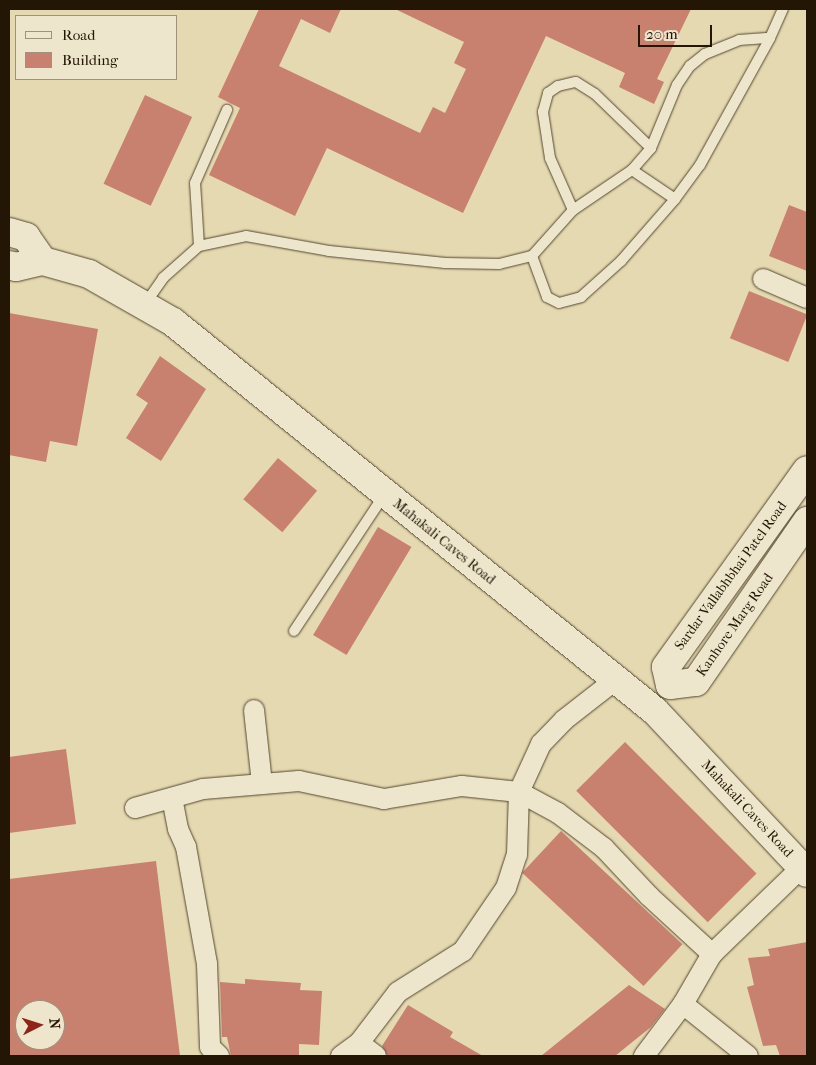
<!DOCTYPE html>
<style>
body{margin:0}
#map{position:relative;width:816px;height:1065px;overflow:hidden;background:#e5d9b1;font-family:"IM FELL French Canon",serif}
div>[style]{position:absolute}
[style*='--x']{left:calc(var(--x)*1px);top:calc(var(--y)*1px);width:calc(var(--w)*1px);rotate:calc(var(--a)*1deg)}
.building>*{inset:0;background:#c8816f;transform-origin:0 0}
.roads{filter:drop-shadow(0 0 1px #544730) drop-shadow(0 0 1px #544730)}
.lane>*{height:10px;margin:-5px;padding:0 5px;transform-origin:5px;border-radius:5px;background:#eee6cc}
.street>*{height:20px;margin:-10px;padding:0 10px;transform-origin:10px;border-radius:10px;background:#eee6cc}
.secondary>*{height:28px;margin:-14px;padding:0 14px;transform-origin:14px;border-radius:14px;background:#eee6cc}
span{translate:-50% -50%;white-space:nowrap;text-align:center;line-height:1.15;-webkit-text-stroke:4px #eee6cc;paint-order:stroke}
.street-label{font-size:14px;color:#241605}
.frame{position:absolute;inset:0;border:10px solid #241605;pointer-events:none}
.legend{position:absolute;left:15px;top:15px;width:162px;height:65px;box-sizing:border-box;background:#eee6cc;border:1px solid #9d937c;margin:0;padding:6px 9px;list-style:none;font-size:15px;color:#241605}
.legend li{display:flex;align-items:center;gap:10px;height:25px}
.legend b{width:25px;border:1px solid #9d937c}
.north{position:absolute;left:15px;top:1000px;width:50px;height:50px;box-sizing:border-box;background:#eee6cc;border:1px solid #9d937c;border-radius:50%;rotate:85deg;font-size:14px;font-weight:700;line-height:20px;text-align:center;color:#241605}
.north::after{content:'';display:block;margin:auto;width:18px;height:22px;background:#8f2418;clip-path:polygon(50% 0,100% 100%,50% 72%,0 100%)}
.scale{position:absolute;left:638px;top:25px;width:74px;height:22px;box-sizing:border-box;border:2px solid #241605;border-top:0;padding-left:6px;font-size:15px;line-height:18px;white-space:nowrap;color:#241605;-webkit-text-stroke:4px #eee6cc;paint-order:stroke}
</style>
<div id="map">
<div class="building">
<i style="clip-path:polygon(259px 9px,341px 9px,330px 33px,301px 19px,279px 66px,420px 133px,433px 107px,445px 113px,466px 69px,454px 63px,464px 42px,395px 9px,691px 9px,657px 79px,664px 82px,654px 104px,619px 87px,625px 73px,546px 36px,463px 213px,327px 148px,295px 216px,209px 175px,240px 108px,218px 97px)"></i>
<i style="left:145px;top:95px;width:52px;height:98px;rotate:25deg"></i>
<i style="clip-path:polygon(789px 205px,807px 212px,807px 271px,769px 256px)"></i>
<i style="left:749px;top:291px;width:63px;height:51px;rotate:22deg"></i>
<i style="clip-path:polygon(9px 313px,98px 329px,77px 446px,50px 441px,46px 462px,9px 455px)"></i>
<i style="clip-path:polygon(160px 356px,206px 389px,161px 461px,126px 438px,148px 403px,136px 395px)"></i>
<i style="left:278px;top:458px;width:51px;height:54px;rotate:40deg"></i>
<i style="left:378px;top:527px;width:39px;height:126px;rotate:31deg"></i>
<i style="left:625px;top:742px;width:186px;height:69px;rotate:45deg"></i>
<i style="clip-path:polygon(66px 749px,76px 824px,9px 833px,9px 757px)"></i>
<i style="left:561px;top:831px;width:166px;height:57px;rotate:43deg"></i>
<i style="clip-path:polygon(evenodd,156px 861px,180px 1056px,9px 1056px,9px 879px,156px 861px,25px 1010px,55px 1010px,55px 1040px,25px 1040px,25px 1010px)"></i>
<i style="clip-path:polygon(807px 942px,807px 1056px,780px 1056px,776px 1045px,763px 1046px,747px 987px,754px 985px,748px 958px,770px 956px,768px 949px)"></i>
<i style="clip-path:polygon(245px 979px,301px 983px,300px 990px,322px 991px,319px 1045px,299px 1044px,299px 1056px,231px 1056px,227px 1037px,222px 1037px,220px 982px,245px 984px)"></i>
<i style="clip-path:polygon(629px 985px,665px 1009px,651px 1027px,615px 1056px,541px 1056px)"></i>
<i style="clip-path:polygon(408px 1005px,453px 1032px,450px 1037px,483px 1056px,387px 1055px,382px 1046px)"></i>
</div>
<div class="roads">
<div class="lane">
<i style="--x:675;--y:199;--w:42;--a:-53.7"></i>
<i style="--x:700;--y:165;--w:145;--a:-61.1"></i>
<i style="--x:573;--y:210;--w:57;--a:-113.9"></i>
<i style="--x:550;--y:158;--w:47;--a:-98.7"></i>
<i style="--x:543;--y:112;--w:20;--a:-75"></i>
<i style="--x:548;--y:93;--w:12;--a:-35"></i>
<i style="--x:558;--y:86;--w:18;--a:-13"></i>
<i style="--x:576;--y:82;--w:22;--a:32"></i>
<i style="--x:595;--y:94;--w:78;--a:44"></i>
<i style="--x:199;--y:246;--w:63;--a:-93.6"></i>
<i style="--x:195;--y:183;--w:80;--a:-66.3"></i>
<i style="--x:532;--y:256;--w:44;--a:69.9"></i>
<i style="--x:547;--y:297;--w:13;--a:27"></i>
<i style="--x:559;--y:303;--w:23;--a:-15"></i>
<i style="--x:581;--y:297;--w:54;--a:-42"></i>
<i style="--x:621;--y:261;--w:82;--a:-48.9"></i>
<i style="--x:675;--y:199;--w:52;--a:-146"></i>
<i style="--x:145;--y:304;--w:32;--a:-55"></i>
<i style="--x:163;--y:278;--w:48;--a:-41.6"></i>
<i style="--x:199;--y:246;--w:48;--a:-12"></i>
<i style="--x:246;--y:236;--w:84;--a:10.2"></i>
<i style="--x:329;--y:251;--w:117;--a:5.9"></i>
<i style="--x:445;--y:263;--w:54;--a:1.1"></i>
<i style="--x:499;--y:264;--w:34;--a:-14"></i>
<i style="--x:532;--y:256;--w:62;--a:-48.3"></i>
<i style="--x:573;--y:210;--w:71;--a:-34.1"></i>
<i style="--x:632;--y:170;--w:29;--a:-49"></i>
<i style="--x:651;--y:148;--w:68;--a:-67.6"></i>
<i style="--x:677;--y:85;--w:23;--a:-56"></i>
<i style="--x:690;--y:66;--w:19;--a:-39"></i>
<i style="--x:705;--y:54;--w:37;--a:-22"></i>
<i style="--x:739;--y:40;--w:31;--a:-4"></i>
<i style="--x:770;--y:38;--w:32;--a:-66"></i>
<i style="--x:294;--y:631;--w:163;--a:-56.5"></i>
</div>
<div class="street">
<i style="--x:763;--y:279;--w:48;--a:23.4"></i>
<i style="--x:254;--y:710;--w:74;--a:83.8"></i>
<i style="--x:172;--y:798;--w:32;--a:79"></i>
<i style="--x:178;--y:829;--w:20;--a:66"></i>
<i style="--x:186;--y:847;--w:119;--a:79.8"></i>
<i style="--x:207;--y:964;--w:83;--a:87.9"></i>
<i style="--x:210;--y:1047;--w:13;--a:45"></i>
<i style="--x:135;--y:808;--w:71;--a:-15.6"></i>
<i style="--x:203;--y:789;--w:96;--a:-4.8"></i>
<i style="--x:299;--y:781;--w:87;--a:12"></i>
<i style="--x:384;--y:799;--w:79;--a:-9.5"></i>
<i style="--x:462;--y:786;--w:57;--a:6"></i>
<i style="--x:519;--y:792;--w:44;--a:28.3"></i>
<i style="--x:558;--y:813;--w:58;--a:37.3"></i>
<i style="--x:604;--y:848;--w:66;--a:46.8"></i>
<i style="--x:649;--y:896;--w:86;--a:42.6"></i>
<i style="--x:683;--y:1004;--w:83;--a:38.7"></i>
<i style="--x:359;--y:1043;--w:21;--a:37"></i>
<i style="--x:341;--y:1056;--w:22;--a:-36"></i>
<i style="--x:359;--y:1043;--w:64;--a:-52.6"></i>
<i style="--x:398;--y:992;--w:77;--a:-32.2"></i>
<i style="--x:463;--y:951;--w:76;--a:-55.7"></i>
<i style="--x:506;--y:888;--w:35;--a:-72"></i>
<i style="--x:517;--y:855;--w:63;--a:-88.2"></i>
<i style="--x:519;--y:792;--w:53;--a:-65.4"></i>
<i style="--x:541;--y:744;--w:33;--a:-46"></i>
<i style="--x:564;--y:720;--w:63;--a:-38"></i>
<i style="--x:644;--y:1056;--w:65;--a:-53.1"></i>
<i style="--x:683;--y:1004;--w:58;--a:-59.9"></i>
<i style="--x:712;--y:954;--w:125;--a:-44"></i>
</div>
<div class="secondary">
<i style="--x:9;--y:232;--w:18;--a:16"></i>
<i style="--x:26;--y:237;--w:29;--a:55"></i>
<i style="--x:9;--y:265;--w:7;--a:16"></i>
<i style="--x:16;--y:267;--w:28;--a:-13"></i>
<i style="--x:43;--y:261;--w:48;--a:15.8"></i>
<i style="--x:89;--y:274;--w:97;--a:29.7"></i>
<i style="--x:173;--y:322;--w:619;--a:38.91"></i>
<i style="--x:655;--y:711;--w:222;--a:46.8"></i>
<i style="--x:670;--y:685;--w:18;--a:-103"></i>
<i style="--x:666;--y:667;--w:242;--a:-54.4"></i>
<i style="--x:670;--y:685;--w:26;--a:-7"></i>
<i style="--x:696;--y:682;--w:196;--a:-55.4"></i>
</div>
</div>
<div class="street-label">
<span style="left:444px;top:542px;rotate:39deg">Mahakali Caves Road</span>
<span style="left:731px;top:576px;rotate:-54deg">Sardar Vallabhbhai Patel Road</span>
<span style="left:735px;top:625px;rotate:-55deg">Kanhore Marg Road</span>
<span style="left:747px;top:809px;rotate:47deg">Mahakali Caves Road</span>
</div>
<div class="frame"></div>
<ul class="legend">
<li><b style="height:6px;background:#eee6cc"></b>Road</li>
<li><b style="height:14px;background:#c8816f"></b>Building</li>
</ul>
<div class="north">N</div>
<div class="scale">20 m</div>
</div>
